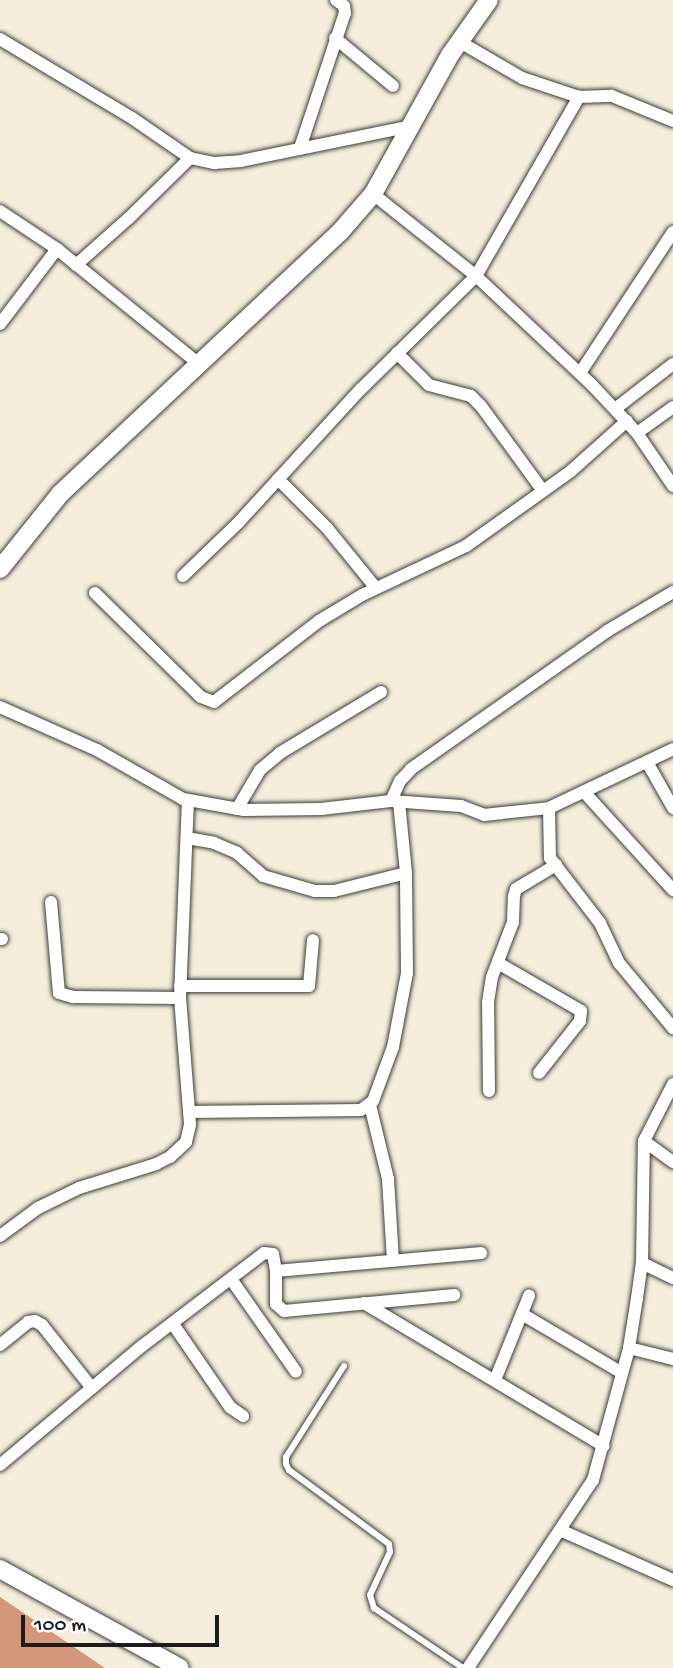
<!DOCTYPE html>
<style>
body{margin:0}
#map{position:relative;width:673px;height:1668px;overflow:hidden;background:#f5eedc;font-family:"Gochi Hand",sans-serif}
div>[style]{position:absolute}
[style*='--x']{left:calc(var(--x)*1px);top:calc(var(--y)*1px);width:calc(var(--w)*1px);rotate:calc(var(--a)*1deg)}
.building>*{inset:0;background:#d49779}
.roads{filter:drop-shadow(0 0 2px #3d3c39) drop-shadow(0 0 2px #3d3c39)}
.lane>*{height:6px;margin:-3px;padding:0 3px;transform-origin:3px;border-radius:3px;background:#fff}
.street>*{height:12px;margin:-6px;padding:0 6px;transform-origin:6px;border-radius:6px;background:#fff}
.secondary>*{height:18px;margin:-9px;padding:0 9px;transform-origin:9px;border-radius:9px;background:#fff}
span{translate:-50% -50%;white-space:nowrap;text-align:center;line-height:1.15;-webkit-text-stroke:6px #fff;paint-order:stroke}
.scale{position:absolute;left:21px;top:1615px;width:198px;height:32px;box-sizing:border-box;border:4px solid #1c1c1c;border-top:0;padding-left:9px;font-size:21px;line-height:24px;white-space:nowrap;color:#1c1c1c;-webkit-text-stroke:5px #fff;paint-order:stroke}
</style>
<div id="map">
<div class="building">
<i style="clip-path:polygon(0 1597px,105px 1668px,0 1668px)"></i>
</div>
<div class="roads">
<div class="lane">
<i style="--x:344;--y:1366;--w:108;--a:122.5"></i>
<i style="--x:286;--y:1457;--w:7;--a:90"></i>
<i style="--x:286;--y:1464;--w:7;--a:63"></i>
<i style="--x:289;--y:1470;--w:124;--a:36.5"></i>
<i style="--x:389;--y:1544;--w:8;--a:83"></i>
<i style="--x:390;--y:1552;--w:47;--a:114.9"></i>
<i style="--x:370;--y:1595;--w:14;--a:73"></i>
<i style="--x:374;--y:1608;--w:107;--a:34"></i>
</div>
<div class="street">
<i style="--x:335;--y:38;--w:75;--a:39.6"></i>
<i style="--x:0;--y:39;--w:154;--a:30.9"></i>
<i style="--x:132;--y:118;--w:70;--a:34.6"></i>
<i style="--x:190;--y:158;--w:25;--a:12"></i>
<i style="--x:214;--y:163;--w:27;--a:-4"></i>
<i style="--x:241;--y:161;--w:174;--a:-11.6"></i>
<i style="--x:460;--y:42;--w:72;--a:30.1"></i>
<i style="--x:522;--y:78;--w:60;--a:18.4"></i>
<i style="--x:579;--y:97;--w:33;--a:-2"></i>
<i style="--x:612;--y:96;--w:66;--a:22.3"></i>
<i style="--x:300;--y:148;--w:142;--a:-71.6"></i>
<i style="--x:345;--y:13;--w:7;--a:-98"></i>
<i style="--x:344;--y:6;--w:10;--a:-143"></i>
<i style="--x:373;--y:194;--w:132;--a:38.5"></i>
<i style="--x:476;--y:276;--w:159;--a:43.2"></i>
<i style="--x:592;--y:385;--w:66;--a:46.8"></i>
<i style="--x:637;--y:433;--w:64;--a:55.8"></i>
<i style="--x:0;--y:211;--w:69;--a:33.7"></i>
<i style="--x:57;--y:249;--w:181;--a:39"></i>
<i style="--x:76;--y:265;--w:71;--a:-41.6"></i>
<i style="--x:129;--y:218;--w:86;--a:-44.5"></i>
<i style="--x:0;--y:324;--w:94;--a:-52.8"></i>
<i style="--x:397;--y:353;--w:45;--a:45"></i>
<i style="--x:429;--y:385;--w:43;--a:14.7"></i>
<i style="--x:471;--y:396;--w:14;--a:45"></i>
<i style="--x:481;--y:406;--w:105;--a:53.9"></i>
<i style="--x:580;--y:373;--w:169;--a:-56.6"></i>
<i style="--x:615;--y:409;--w:73;--a:-37.8"></i>
<i style="--x:637;--y:433;--w:44;--a:-35.8"></i>
<i style="--x:278;--y:479;--w:69;--a:45"></i>
<i style="--x:327;--y:528;--w:77;--a:50.8"></i>
<i style="--x:183;--y:576;--w:76;--a:-43.9"></i>
<i style="--x:238;--y:523;--w:182;--a:-47.5"></i>
<i style="--x:361;--y:389;--w:161;--a:-44.5"></i>
<i style="--x:476;--y:276;--w:207;--a:-60.1"></i>
<i style="--x:95;--y:593;--w:148;--a:44.5"></i>
<i style="--x:201;--y:697;--w:14;--a:21"></i>
<i style="--x:214;--y:702;--w:133;--a:-37.6"></i>
<i style="--x:319;--y:621;--w:52;--a:-31"></i>
<i style="--x:364;--y:594;--w:113;--a:-25.2"></i>
<i style="--x:466;--y:546;--w:129;--a:-35.5"></i>
<i style="--x:571;--y:471;--w:75;--a:-41.8"></i>
<i style="--x:0;--y:707;--w:106;--a:23.9"></i>
<i style="--x:97;--y:750;--w:99;--a:29.7"></i>
<i style="--x:183;--y:799;--w:62;--a:10.2"></i>
<i style="--x:244;--y:810;--w:77;--a:-0.7"></i>
<i style="--x:321;--y:809;--w:70;--a:-6.5"></i>
<i style="--x:391;--y:801;--w:70;--a:4.1"></i>
<i style="--x:461;--y:806;--w:25;--a:21"></i>
<i style="--x:484;--y:815;--w:65;--a:-6.1"></i>
<i style="--x:549;--y:808;--w:137;--a:-25.4"></i>
<i style="--x:647;--y:762;--w:53;--a:60.5"></i>
<i style="--x:585;--y:793;--w:131;--a:47.8"></i>
<i style="--x:391;--y:801;--w:22;--a:-66"></i>
<i style="--x:400;--y:781;--w:16;--a:-47"></i>
<i style="--x:411;--y:769;--w:240;--a:-35.1"></i>
<i style="--x:607;--y:631;--w:77;--a:-30.6"></i>
<i style="--x:549;--y:808;--w:50;--a:88.9"></i>
<i style="--x:550;--y:858;--w:82;--a:52.4"></i>
<i style="--x:600;--y:923;--w:44;--a:64.6"></i>
<i style="--x:619;--y:963;--w:85;--a:50.3"></i>
<i style="--x:237;--y:809;--w:45;--a:-59.5"></i>
<i style="--x:260;--y:770;--w:26;--a:-40"></i>
<i style="--x:280;--y:753;--w:118;--a:-31.1"></i>
<i style="--x:187;--y:838;--w:27;--a:10"></i>
<i style="--x:214;--y:843;--w:25;--a:23"></i>
<i style="--x:237;--y:853;--w:35;--a:41"></i>
<i style="--x:263;--y:876;--w:54;--a:16.1"></i>
<i style="--x:315;--y:891;--w:19;--a:0"></i>
<i style="--x:334;--y:891;--w:74;--a:-14"></i>
<i style="--x:51;--y:902;--w:91;--a:85"></i>
<i style="--x:59;--y:993;--w:15;--a:16"></i>
<i style="--x:73;--y:997;--w:107;--a:0.5"></i>
<i style="--x:180;--y:998;--w:197;--a:-87.7"></i>
<i style="--x:0;--y:939;--w:2;--a:0"></i>
<i style="--x:498;--y:963;--w:96;--a:30"></i>
<i style="--x:581;--y:1011;--w:10;--a:96"></i>
<i style="--x:580;--y:1021;--w:66;--a:128.3"></i>
<i style="--x:180;--y:986;--w:129;--a:0"></i>
<i style="--x:309;--y:986;--w:46;--a:-85"></i>
<i style="--x:489;--y:1091;--w:89;--a:-90.6"></i>
<i style="--x:488;--y:1002;--w:25;--a:-81"></i>
<i style="--x:492;--y:977;--w:59;--a:-69.1"></i>
<i style="--x:513;--y:922;--w:26;--a:-88"></i>
<i style="--x:514;--y:896;--w:7;--a:-74"></i>
<i style="--x:516;--y:889;--w:47;--a:-31"></i>
<i style="--x:370;--y:1105;--w:76;--a:76.3"></i>
<i style="--x:388;--y:1179;--w:82;--a:86.5"></i>
<i style="--x:189;--y:1112;--w:172;--a:-0.7"></i>
<i style="--x:361;--y:1110;--w:15;--a:-37"></i>
<i style="--x:373;--y:1101;--w:58;--a:-69.7"></i>
<i style="--x:393;--y:1047;--w:75;--a:-79.3"></i>
<i style="--x:407;--y:973;--w:100;--a:-90.6"></i>
<i style="--x:406;--y:873;--w:71;--a:-95.6"></i>
<i style="--x:644;--y:1141;--w:36;--a:36"></i>
<i style="--x:0;--y:1236;--w:47;--a:-36.4"></i>
<i style="--x:38;--y:1208;--w:46;--a:-26"></i>
<i style="--x:79;--y:1188;--w:81;--a:-17.3"></i>
<i style="--x:156;--y:1164;--w:16;--a:-27"></i>
<i style="--x:170;--y:1157;--w:22;--a:-43"></i>
<i style="--x:186;--y:1142;--w:18;--a:-77"></i>
<i style="--x:190;--y:1124;--w:126;--a:-94.5"></i>
<i style="--x:642;--y:1263;--w:34;--a:26"></i>
<i style="--x:276;--y:1271;--w:33;--a:90"></i>
<i style="--x:276;--y:1304;--w:11;--a:41"></i>
<i style="--x:284;--y:1311;--w:171;--a:-5.4"></i>
<i style="--x:231;--y:1279;--w:113;--a:55"></i>
<i style="--x:364;--y:1303;--w:279;--a:30.8"></i>
<i style="--x:522;--y:1314;--w:116;--a:30.5"></i>
<i style="--x:173;--y:1324;--w:101;--a:55.5"></i>
<i style="--x:230;--y:1407;--w:16;--a:35"></i>
<i style="--x:0;--y:1345;--w:36;--a:-39"></i>
<i style="--x:28;--y:1322;--w:7;--a:-8"></i>
<i style="--x:35;--y:1321;--w:8;--a:30"></i>
<i style="--x:42;--y:1325;--w:80;--a:51.6"></i>
<i style="--x:629;--y:1348;--w:45;--a:14"></i>
<i style="--x:495;--y:1380;--w:91;--a:-68"></i>
<i style="--x:0;--y:1465;--w:185;--a:-40"></i>
<i style="--x:142;--y:1346;--w:153;--a:-37.3"></i>
<i style="--x:264;--y:1253;--w:9;--a:6"></i>
<i style="--x:273;--y:1254;--w:17;--a:80"></i>
<i style="--x:276;--y:1271;--w:206;--a:-5"></i>
<i style="--x:560;--y:1530;--w:124;--a:23.9"></i>
<i style="--x:468;--y:1668;--w:226;--a:-56.4"></i>
<i style="--x:593;--y:1480;--w:137;--a:-74.7"></i>
<i style="--x:629;--y:1348;--w:51;--a:-80.9"></i>
<i style="--x:637;--y:1298;--w:35;--a:-82"></i>
<i style="--x:642;--y:1263;--w:122;--a:-89.1"></i>
<i style="--x:644;--y:1141;--w:64;--a:-63"></i>
</div>
<div class="secondary">
<i style="--x:0;--y:569;--w:96;--a:-51.3"></i>
<i style="--x:60;--y:494;--w:383;--a:-43.1"></i>
<i style="--x:340;--y:232;--w:50;--a:-49"></i>
<i style="--x:373;--y:194;--w:159;--a:-61"></i>
<i style="--x:450;--y:55;--w:67;--a:-54.7"></i>
<i style="--x:0;--y:1569;--w:205;--a:28.8"></i>
</div>
</div>
<div class="scale">100 m</div>
</div>
